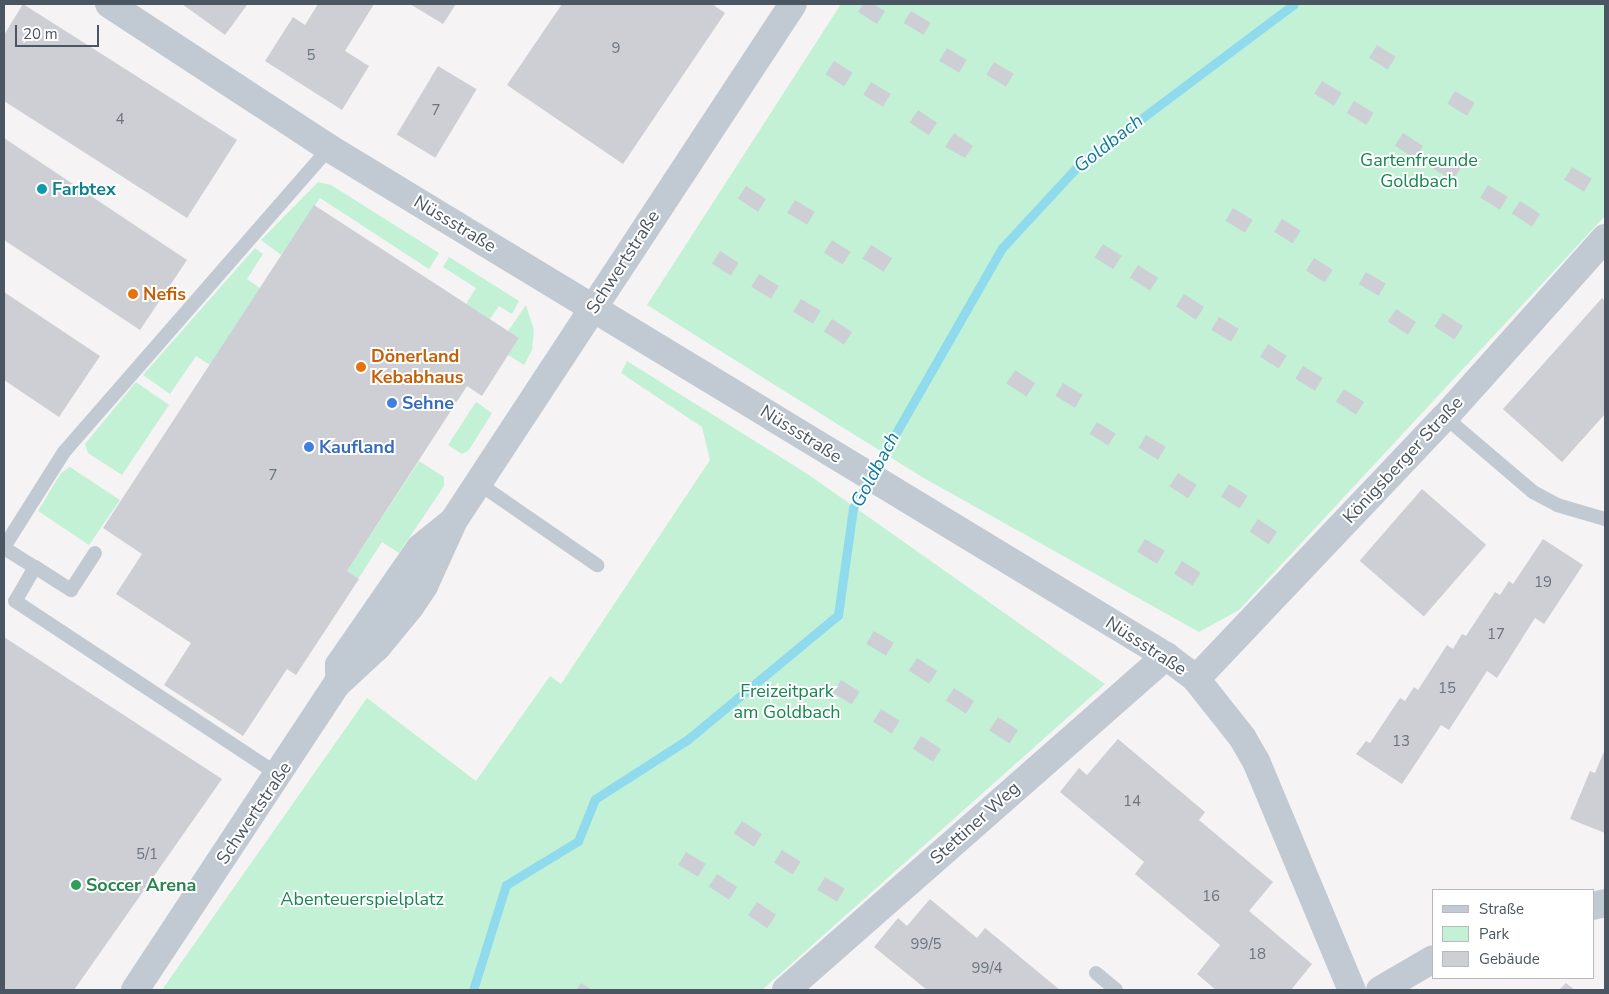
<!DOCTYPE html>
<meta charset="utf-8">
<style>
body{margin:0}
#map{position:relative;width:1609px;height:994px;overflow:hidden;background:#f5f3f3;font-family:"Nunito Sans",sans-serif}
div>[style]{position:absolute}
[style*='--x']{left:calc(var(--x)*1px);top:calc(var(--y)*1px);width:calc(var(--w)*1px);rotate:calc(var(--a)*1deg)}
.green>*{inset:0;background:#c3f1d5}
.stream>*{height:9px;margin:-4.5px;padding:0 4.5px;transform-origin:4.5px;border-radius:4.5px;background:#90daee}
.building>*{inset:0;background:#cdcfd5;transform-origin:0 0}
.service>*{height:14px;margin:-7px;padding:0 7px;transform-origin:7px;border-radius:7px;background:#c1cad2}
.minor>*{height:28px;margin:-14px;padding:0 14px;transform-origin:14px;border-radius:14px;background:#c1cad2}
.dots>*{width:14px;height:14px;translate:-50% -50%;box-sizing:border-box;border:2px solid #fff;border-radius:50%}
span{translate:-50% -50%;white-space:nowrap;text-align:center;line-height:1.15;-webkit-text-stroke:4px #fff;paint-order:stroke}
.number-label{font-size:15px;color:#6b747e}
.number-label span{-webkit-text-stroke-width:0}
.park-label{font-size:18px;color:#17864f}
.culture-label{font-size:18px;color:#0d838f;font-weight:700}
.left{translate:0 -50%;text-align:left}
.street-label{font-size:18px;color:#4a5661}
.food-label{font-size:18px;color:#c56008;font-weight:700}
.shop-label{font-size:18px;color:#366cbe;font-weight:700}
.leisure-label{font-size:18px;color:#27864d;font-weight:700}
.water-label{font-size:19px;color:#0c7c9b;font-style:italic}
.frame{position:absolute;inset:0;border:5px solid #4a5661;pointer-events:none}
.legend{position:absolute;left:1432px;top:889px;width:162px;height:90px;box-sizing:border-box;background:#fff;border:1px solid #b7bbc0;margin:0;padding:6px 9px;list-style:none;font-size:15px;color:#4a5661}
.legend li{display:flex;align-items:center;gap:10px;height:25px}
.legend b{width:25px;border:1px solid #b7bbc0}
.scale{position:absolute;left:15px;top:25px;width:84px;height:22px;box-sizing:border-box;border:2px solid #4a5661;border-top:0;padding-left:6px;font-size:15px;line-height:18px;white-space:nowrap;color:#4a5661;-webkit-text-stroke:4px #fff;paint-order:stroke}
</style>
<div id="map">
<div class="green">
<i style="clip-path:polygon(841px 4px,1605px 4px,1605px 216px,1239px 610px,1199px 632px,922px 477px,647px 305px)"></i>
<i style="clip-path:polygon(318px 182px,331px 185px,439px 253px,429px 269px,320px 198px,281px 255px,261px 240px)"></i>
<i style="clip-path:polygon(255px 248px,263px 254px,247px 279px,260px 288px,210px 365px,196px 356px,170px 394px,143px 375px)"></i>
<i style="clip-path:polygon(449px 257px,519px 301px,512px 314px,499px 306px,490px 319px,466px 304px,476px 288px,443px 267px)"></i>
<i style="clip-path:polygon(526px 305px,534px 330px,532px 350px,524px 365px,508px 355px,519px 338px,508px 331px)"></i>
<i style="clip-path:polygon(627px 361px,809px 475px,1105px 684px,762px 990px,162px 990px,367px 698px,476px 781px,550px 676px,561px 684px,710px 460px,702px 427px,621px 373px)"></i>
<i style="clip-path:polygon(136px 382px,169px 405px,122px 475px,88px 453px,85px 444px)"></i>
<i style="clip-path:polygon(476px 402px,492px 413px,469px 450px,462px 454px,448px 445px)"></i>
<i style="clip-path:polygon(419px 461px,444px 477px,444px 486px,399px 553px,382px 542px,358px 579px,347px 571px)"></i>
<i style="clip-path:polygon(70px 467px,120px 500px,89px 545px,38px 511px,61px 473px)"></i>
</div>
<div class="stream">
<i style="--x:473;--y:990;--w:110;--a:-72.6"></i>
<i style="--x:506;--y:885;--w:84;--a:-31.4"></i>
<i style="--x:578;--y:841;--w:45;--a:-68"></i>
<i style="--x:595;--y:799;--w:109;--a:-32.7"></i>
<i style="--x:687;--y:740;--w:196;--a:-39.6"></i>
<i style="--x:838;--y:615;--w:108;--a:-82"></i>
<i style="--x:853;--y:508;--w:300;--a:-60.2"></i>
<i style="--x:1002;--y:248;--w:110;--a:-47.2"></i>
<i style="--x:1077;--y:167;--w:271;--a:-36.9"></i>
</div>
<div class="building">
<i style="clip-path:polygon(23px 4px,237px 140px,187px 218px,4px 101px,4px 35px)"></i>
<i style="clip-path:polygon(182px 4px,245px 4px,247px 5px,225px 35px)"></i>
<i style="clip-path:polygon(318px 4px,374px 4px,345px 51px,369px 66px,342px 110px,265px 61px,293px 17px,305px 25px)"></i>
<i style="clip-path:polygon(410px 4px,456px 4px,443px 24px)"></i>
<i style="clip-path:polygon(562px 4px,712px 4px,725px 13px,623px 164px,507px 85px)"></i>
<i style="clip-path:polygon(863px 4px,873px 4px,885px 11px,877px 24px,858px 12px)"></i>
<i style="left:911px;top:11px;width:23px;height:14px;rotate:31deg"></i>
<i style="left:1377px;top:45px;width:22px;height:15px;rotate:32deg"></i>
<i style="left:947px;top:48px;width:23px;height:15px;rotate:31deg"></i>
<i style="left:834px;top:61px;width:22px;height:16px;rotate:32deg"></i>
<i style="left:994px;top:62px;width:23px;height:15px;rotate:31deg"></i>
<i style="left:438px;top:66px;width:45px;height:80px;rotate:31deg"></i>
<i style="left:1322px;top:81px;width:23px;height:15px;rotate:31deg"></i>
<i style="left:871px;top:82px;width:23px;height:15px;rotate:31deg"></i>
<i style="left:1455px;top:91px;width:23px;height:15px;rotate:31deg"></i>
<i style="left:1354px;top:101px;width:23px;height:14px;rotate:31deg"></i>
<i style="left:918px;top:110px;width:23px;height:15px;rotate:34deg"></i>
<i style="clip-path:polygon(954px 133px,973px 146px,965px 158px,945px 147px)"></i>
<i style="left:1403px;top:133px;width:24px;height:15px;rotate:33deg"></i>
<i style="clip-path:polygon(4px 138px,187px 260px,140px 330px,4px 240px)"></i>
<i style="left:1441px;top:156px;width:23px;height:15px;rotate:31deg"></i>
<i style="left:1572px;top:167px;width:23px;height:15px;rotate:31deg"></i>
<i style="left:1488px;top:185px;width:23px;height:15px;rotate:31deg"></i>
<i style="left:746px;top:186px;width:24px;height:15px;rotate:33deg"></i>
<i style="left:795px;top:200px;width:23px;height:15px;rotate:31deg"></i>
<i style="left:1520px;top:201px;width:24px;height:15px;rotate:33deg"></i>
<i style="clip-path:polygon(314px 205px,519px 338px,482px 396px,467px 386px,347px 571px,359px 579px,296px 675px,287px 669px,243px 736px,164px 685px,191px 643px,116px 594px,142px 554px,103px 528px)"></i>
<i style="left:1233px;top:208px;width:23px;height:15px;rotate:31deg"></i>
<i style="left:1282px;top:219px;width:22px;height:15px;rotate:32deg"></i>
<i style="left:832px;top:240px;width:22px;height:15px;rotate:32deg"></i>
<i style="left:1103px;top:244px;width:22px;height:16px;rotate:32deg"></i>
<i style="left:871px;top:245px;width:25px;height:16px;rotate:32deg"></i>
<i style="left:720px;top:251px;width:22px;height:15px;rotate:32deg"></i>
<i style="left:1314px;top:258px;width:22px;height:15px;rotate:32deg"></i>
<i style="left:1138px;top:265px;width:24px;height:15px;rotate:33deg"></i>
<i style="left:1366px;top:272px;width:23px;height:14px;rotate:31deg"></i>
<i style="left:759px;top:274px;width:23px;height:15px;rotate:31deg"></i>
<i style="clip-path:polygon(4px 292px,100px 356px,59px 417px,4px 380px)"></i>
<i style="left:1184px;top:294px;width:24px;height:15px;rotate:33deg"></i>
<i style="clip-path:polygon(1602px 298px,1605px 301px,1605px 414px,1562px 462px,1503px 409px)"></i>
<i style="left:801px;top:299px;width:23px;height:15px;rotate:31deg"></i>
<i style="left:1396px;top:309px;width:24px;height:15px;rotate:33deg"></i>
<i style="left:1443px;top:313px;width:24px;height:16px;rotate:33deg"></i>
<i style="left:1219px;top:317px;width:23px;height:15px;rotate:31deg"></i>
<i style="left:832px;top:319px;width:24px;height:15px;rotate:33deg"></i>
<i style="left:1268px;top:344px;width:22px;height:15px;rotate:32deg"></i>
<i style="left:1303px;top:366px;width:23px;height:15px;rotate:31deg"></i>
<i style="left:1015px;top:370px;width:24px;height:16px;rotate:33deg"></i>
<i style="left:1063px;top:383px;width:23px;height:15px;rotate:31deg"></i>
<i style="left:1344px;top:389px;width:24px;height:15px;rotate:33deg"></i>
<i style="left:1097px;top:422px;width:22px;height:14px;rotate:32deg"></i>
<i style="left:1146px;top:435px;width:23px;height:15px;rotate:31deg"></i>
<i style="left:1178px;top:473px;width:22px;height:16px;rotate:32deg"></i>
<i style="left:1229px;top:484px;width:22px;height:15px;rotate:32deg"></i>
<i style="left:1422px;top:489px;width:85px;height:95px;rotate:41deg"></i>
<i style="left:1258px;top:519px;width:23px;height:15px;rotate:34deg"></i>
<i style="left:1145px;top:539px;width:23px;height:15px;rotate:31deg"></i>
<i style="clip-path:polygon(1543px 539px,1583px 565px,1544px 624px,1535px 618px,1497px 678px,1487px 671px,1449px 730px,1441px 725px,1402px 784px,1356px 754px,1366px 741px,1370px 743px,1400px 698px,1405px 701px,1414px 687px,1418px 690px,1447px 645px,1453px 649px,1462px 634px,1466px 636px,1495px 592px,1500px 595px,1509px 581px,1513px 584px)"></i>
<i style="left:1182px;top:561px;width:22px;height:15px;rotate:32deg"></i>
<i style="left:874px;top:631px;width:23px;height:15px;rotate:31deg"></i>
<i style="clip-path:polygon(4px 637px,222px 779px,74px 990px,4px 990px)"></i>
<i style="left:917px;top:658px;width:24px;height:15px;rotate:33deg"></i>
<i style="left:841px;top:680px;width:22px;height:15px;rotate:32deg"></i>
<i style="left:954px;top:688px;width:24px;height:15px;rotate:33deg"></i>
<i style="left:881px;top:709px;width:22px;height:15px;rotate:32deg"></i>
<i style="left:998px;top:717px;width:24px;height:16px;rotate:33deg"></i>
<i style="left:921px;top:736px;width:24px;height:15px;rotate:33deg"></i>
<i style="clip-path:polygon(1118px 739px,1205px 812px,1199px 820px,1273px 882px,1249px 911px,1312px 964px,1291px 990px,1216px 990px,1197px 974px,1220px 945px,1135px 874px,1144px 862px,1060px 792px,1079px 768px,1087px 775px)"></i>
<i style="clip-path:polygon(1605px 749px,1605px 833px,1570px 819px,1590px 771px,1595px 773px)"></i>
<i style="left:742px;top:821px;width:24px;height:15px;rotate:33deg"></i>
<i style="left:782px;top:850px;width:22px;height:15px;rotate:32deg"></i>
<i style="left:686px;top:852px;width:23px;height:15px;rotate:31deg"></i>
<i style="left:717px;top:874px;width:24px;height:15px;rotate:33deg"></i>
<i style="left:825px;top:877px;width:23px;height:15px;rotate:31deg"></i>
<i style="clip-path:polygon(930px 899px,977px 938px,985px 928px,1060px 990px,927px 990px,874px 947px,898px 918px,907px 926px)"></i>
<i style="left:757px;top:902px;width:23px;height:16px;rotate:34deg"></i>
<i style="clip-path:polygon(581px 983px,592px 990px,576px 990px)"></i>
<i style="clip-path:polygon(1566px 983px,1575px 990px,1559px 990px)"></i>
</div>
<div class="service">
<i style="--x:1445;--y:417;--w:116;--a:40.4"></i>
<i style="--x:1533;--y:492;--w:27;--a:28"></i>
<i style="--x:1557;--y:505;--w:50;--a:16.3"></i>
<i style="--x:478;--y:483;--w:145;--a:34.6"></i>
<i style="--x:4;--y:547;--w:112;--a:-57.7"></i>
<i style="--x:64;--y:452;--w:403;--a:-48.9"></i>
<i style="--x:4;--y:548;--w:36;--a:32"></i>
<i style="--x:35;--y:567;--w:39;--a:120"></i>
<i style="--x:15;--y:601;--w:316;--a:33.4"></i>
<i style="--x:35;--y:567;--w:43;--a:32.6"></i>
<i style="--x:71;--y:590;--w:44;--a:-57"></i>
<i style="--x:1096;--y:973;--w:26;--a:40"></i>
</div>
<div class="minor">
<i style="--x:109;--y:4;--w:263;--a:33.2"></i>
<i style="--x:329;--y:148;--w:979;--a:31.25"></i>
<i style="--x:1166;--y:656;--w:38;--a:37"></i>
<i style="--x:1196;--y:679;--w:74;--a:51.6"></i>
<i style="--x:1242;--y:737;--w:28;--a:60"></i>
<i style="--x:1256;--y:761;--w:248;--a:67.3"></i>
<i style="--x:339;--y:672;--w:7;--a:-90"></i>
<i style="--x:339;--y:665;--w:142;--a:-55.3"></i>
<i style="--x:420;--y:548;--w:40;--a:-39"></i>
<i style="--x:1196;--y:679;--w:361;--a:-46.5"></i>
<i style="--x:1445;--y:417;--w:240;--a:-48.2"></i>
<i style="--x:1593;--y:906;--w:12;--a:-14"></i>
<i style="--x:135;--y:990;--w:367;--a:-56.6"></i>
<i style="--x:337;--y:684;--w:54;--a:-42.8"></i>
<i style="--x:377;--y:647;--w:52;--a:-50.5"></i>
<i style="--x:410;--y:607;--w:25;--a:-56"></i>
<i style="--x:424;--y:586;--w:72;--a:-65.6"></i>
<i style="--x:454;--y:520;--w:617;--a:-56.7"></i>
<i style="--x:786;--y:990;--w:506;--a:-41.31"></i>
<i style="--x:1380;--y:990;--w:61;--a:-30.3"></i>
</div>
<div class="dots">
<i style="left:42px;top:189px;background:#0f9aa8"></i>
<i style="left:133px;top:294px;background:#e8710a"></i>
<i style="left:361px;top:367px;background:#e8710a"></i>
<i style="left:392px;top:403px;background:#3f7fe0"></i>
<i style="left:309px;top:447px;background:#3f7fe0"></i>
<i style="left:76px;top:885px;background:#2e9e5b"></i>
</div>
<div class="number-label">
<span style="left:616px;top:49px">9</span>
<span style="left:311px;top:56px">5</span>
<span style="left:436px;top:111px">7</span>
<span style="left:120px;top:120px">4</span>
<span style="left:273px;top:476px">7</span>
<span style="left:1543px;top:583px">19</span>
<span style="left:1496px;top:635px">17</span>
<span style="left:1447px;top:689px">15</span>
<span style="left:1401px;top:742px">13</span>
<span style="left:1132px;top:802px">14</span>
<span style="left:147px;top:855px">5/1</span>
<span style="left:1211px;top:897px">16</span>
<span style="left:926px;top:945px">99/5</span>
<span style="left:1257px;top:955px">18</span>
<span style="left:987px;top:969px">99/4</span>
</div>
<div class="park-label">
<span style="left:1419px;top:171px">Gartenfreunde<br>Goldbach</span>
<span style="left:787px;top:702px">Freizeitpark<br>am Goldbach</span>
<span style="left:362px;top:899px">Abenteuerspielplatz</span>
</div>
<div class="culture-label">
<span class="left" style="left:52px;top:189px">Farbtex</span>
</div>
<div class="street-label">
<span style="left:455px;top:224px;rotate:31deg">Nüssstraße</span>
<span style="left:623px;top:262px;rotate:-57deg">Schwertstraße</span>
<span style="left:801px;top:434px;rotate:32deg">Nüssstraße</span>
<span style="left:1403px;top:460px;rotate:-47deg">Königsberger Straße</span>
<span style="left:1146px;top:646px;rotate:33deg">Nüssstraße</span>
<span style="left:254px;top:813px;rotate:-56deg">Schwertstraße</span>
<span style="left:975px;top:823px;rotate:-42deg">Stettiner Weg</span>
</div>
<div class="food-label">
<span class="left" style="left:143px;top:294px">Nefis</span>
<span class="left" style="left:371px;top:367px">Dönerland<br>Kebabhaus</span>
</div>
<div class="shop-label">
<span class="left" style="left:402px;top:403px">Sehne</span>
<span class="left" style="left:319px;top:447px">Kaufland</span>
</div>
<div class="leisure-label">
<span class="left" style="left:86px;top:885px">Soccer Arena</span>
</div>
<div class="water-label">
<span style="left:1109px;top:144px;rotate:-38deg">Goldbach</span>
<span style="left:876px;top:470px;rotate:-62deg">Goldbach</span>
</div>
<div class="frame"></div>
<ul class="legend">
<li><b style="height:6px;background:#c1cad2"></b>Straße</li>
<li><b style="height:14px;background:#c3f1d5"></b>Park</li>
<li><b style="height:14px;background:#cdcfd5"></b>Gebäude</li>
</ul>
<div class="scale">20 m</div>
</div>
